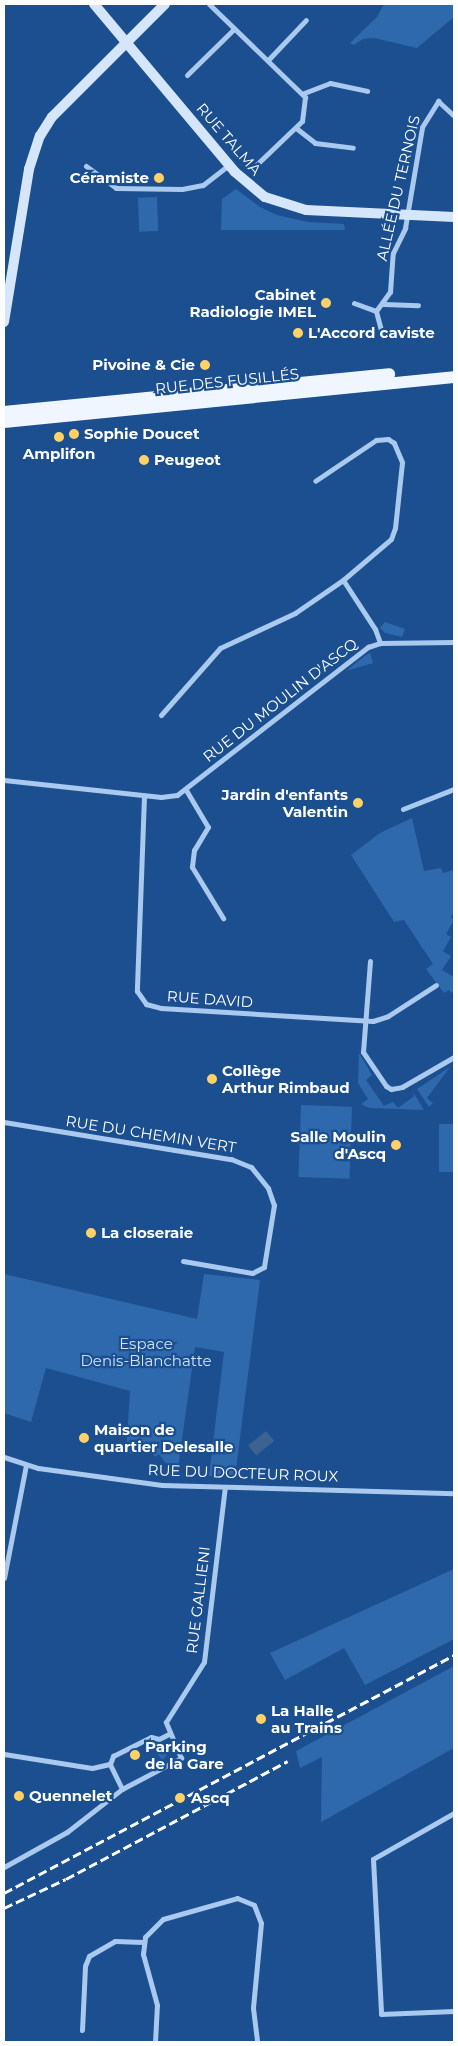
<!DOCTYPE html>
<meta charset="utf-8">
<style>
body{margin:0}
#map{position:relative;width:458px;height:2046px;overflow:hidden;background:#1b4f8f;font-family:Montserrat,sans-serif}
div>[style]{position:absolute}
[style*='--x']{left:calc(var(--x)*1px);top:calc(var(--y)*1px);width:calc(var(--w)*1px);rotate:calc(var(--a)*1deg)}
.green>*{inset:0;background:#2e69ad;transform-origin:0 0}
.water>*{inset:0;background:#3c6290;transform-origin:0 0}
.street>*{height:5px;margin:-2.5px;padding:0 2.5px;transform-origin:2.5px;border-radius:2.5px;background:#a9c9ee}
.secondary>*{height:10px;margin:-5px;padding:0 5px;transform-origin:5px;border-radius:5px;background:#d6e6fa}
.primary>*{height:12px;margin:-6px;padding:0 6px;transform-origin:6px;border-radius:6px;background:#f0f6ff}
.rail>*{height:3px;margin-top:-1.5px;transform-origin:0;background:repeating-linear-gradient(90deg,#fff 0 9px,transparent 0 13px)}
.dots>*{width:14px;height:14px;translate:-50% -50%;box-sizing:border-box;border:2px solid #1b4f8f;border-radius:50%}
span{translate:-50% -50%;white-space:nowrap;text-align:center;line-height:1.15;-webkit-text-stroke:4.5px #1b4f8f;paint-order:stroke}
.street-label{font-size:15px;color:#fff}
.poi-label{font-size:15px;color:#fff;font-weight:700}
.right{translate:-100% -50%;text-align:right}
.left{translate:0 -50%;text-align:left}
.park-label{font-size:15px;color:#cfe3fa}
.frame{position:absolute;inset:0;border:5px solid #fff;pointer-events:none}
</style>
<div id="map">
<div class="green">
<i style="clip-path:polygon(384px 4px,454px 4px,454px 17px,417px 48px,374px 38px,363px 39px,354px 45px,350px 43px,377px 17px)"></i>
<i style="clip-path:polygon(236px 189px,260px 207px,277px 215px,308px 222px,344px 224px,345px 230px,221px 230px,222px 199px)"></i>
<i style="left:157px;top:197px;width:34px;height:19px;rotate:88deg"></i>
<i style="clip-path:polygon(385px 622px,405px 629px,402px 637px,385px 633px,380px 628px)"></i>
<i style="clip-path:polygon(370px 653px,373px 663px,346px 671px,366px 655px)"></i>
<i style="clip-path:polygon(412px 818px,424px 871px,441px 868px,443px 873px,454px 870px,454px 912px,451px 917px,454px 920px,446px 934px,451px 937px,443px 951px,451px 956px,442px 970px,454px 977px,454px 991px,451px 993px,449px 990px,444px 993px,426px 969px,433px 964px,404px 920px,394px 922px,351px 855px,380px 833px)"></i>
<i style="clip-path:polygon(359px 1053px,372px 1075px,366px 1080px,384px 1106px,393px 1102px,398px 1108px,414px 1096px,413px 1092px,424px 1110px,369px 1108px,361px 1104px,368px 1099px,358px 1083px)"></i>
<i style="clip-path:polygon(450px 1067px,427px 1098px,433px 1103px,429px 1107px,417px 1089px)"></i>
<i style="left:301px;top:1105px;width:51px;height:72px;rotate:2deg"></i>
<i style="left:439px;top:1124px;width:15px;height:48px"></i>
<i style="clip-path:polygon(4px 1274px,197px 1319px,204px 1274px,260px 1280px,235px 1477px,209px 1476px,224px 1352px,195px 1347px,177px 1475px,172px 1475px,173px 1466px,167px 1465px,159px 1454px,155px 1457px,151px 1452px,126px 1454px,130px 1391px,46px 1368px,31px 1422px,4px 1413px)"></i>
<i style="clip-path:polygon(454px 1569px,454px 1639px,365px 1685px,344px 1648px,285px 1680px,270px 1653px)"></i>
<i style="clip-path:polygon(454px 1666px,454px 1748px,321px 1822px,322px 1757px,300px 1768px,296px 1751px)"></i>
<i style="clip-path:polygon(152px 1740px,167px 1745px,168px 1753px,163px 1760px,153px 1750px,157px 1748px)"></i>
</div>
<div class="water">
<i style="left:266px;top:1431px;width:13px;height:23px;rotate:51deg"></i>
</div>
<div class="street">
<i style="--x:209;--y:4;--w:134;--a:44.1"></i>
<i style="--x:305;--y:97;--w:24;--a:97"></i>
<i style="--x:302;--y:121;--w:65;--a:136.2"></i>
<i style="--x:268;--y:60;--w:55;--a:-46.5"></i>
<i style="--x:187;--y:75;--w:66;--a:-44.4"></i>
<i style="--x:304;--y:93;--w:28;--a:-21"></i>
<i style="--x:330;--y:83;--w:38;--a:12"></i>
<i style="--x:296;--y:128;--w:24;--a:38"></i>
<i style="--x:315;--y:143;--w:38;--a:7"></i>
<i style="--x:86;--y:166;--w:37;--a:36"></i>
<i style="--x:116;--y:188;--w:66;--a:0.9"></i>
<i style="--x:182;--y:189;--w:21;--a:-11"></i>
<i style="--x:203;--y:185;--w:33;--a:-38"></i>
<i style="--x:354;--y:303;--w:23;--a:20"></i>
<i style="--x:384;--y:304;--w:34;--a:2"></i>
<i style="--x:381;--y:330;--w:20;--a:-105"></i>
<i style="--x:376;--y:311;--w:24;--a:-54"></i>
<i style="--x:390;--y:292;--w:39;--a:-86"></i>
<i style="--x:393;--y:253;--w:28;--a:-64"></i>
<i style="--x:405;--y:228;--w:102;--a:-80.4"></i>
<i style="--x:422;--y:127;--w:31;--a:-58"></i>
<i style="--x:438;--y:101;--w:22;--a:43"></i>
<i style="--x:343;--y:580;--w:59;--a:56.9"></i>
<i style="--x:375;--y:629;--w:15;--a:70"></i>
<i style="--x:161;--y:715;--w:89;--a:-48.6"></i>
<i style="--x:220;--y:648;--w:83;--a:-25"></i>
<i style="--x:295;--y:613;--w:58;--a:-34.5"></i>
<i style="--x:343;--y:580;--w:63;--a:-40.5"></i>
<i style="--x:391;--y:539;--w:12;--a:-70"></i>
<i style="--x:395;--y:528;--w:66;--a:-83.9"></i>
<i style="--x:402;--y:462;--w:21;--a:-113"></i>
<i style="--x:394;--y:443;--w:7;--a:-146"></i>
<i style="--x:388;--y:439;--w:12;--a:175"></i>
<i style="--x:376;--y:440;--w:73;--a:146.1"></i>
<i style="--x:4;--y:780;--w:158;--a:6.2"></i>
<i style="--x:161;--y:797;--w:16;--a:-7"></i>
<i style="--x:177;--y:795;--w:242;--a:-37.8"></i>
<i style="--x:368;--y:647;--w:13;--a:-18"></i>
<i style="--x:380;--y:643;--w:74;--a:-0.8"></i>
<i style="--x:186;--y:790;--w:43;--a:59.3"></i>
<i style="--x:208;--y:827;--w:27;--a:121"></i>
<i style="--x:194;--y:850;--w:17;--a:97"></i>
<i style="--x:192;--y:867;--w:60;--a:58.7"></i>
<i style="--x:144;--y:796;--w:195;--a:92.1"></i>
<i style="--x:137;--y:991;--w:16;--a:55"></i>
<i style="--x:146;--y:1004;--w:16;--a:15"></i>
<i style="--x:161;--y:1008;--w:212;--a:3.5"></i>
<i style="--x:373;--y:1021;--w:16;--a:-18"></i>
<i style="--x:388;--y:1016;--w:57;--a:-32.9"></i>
<i style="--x:403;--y:809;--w:55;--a:-21.4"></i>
<i style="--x:370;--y:961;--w:91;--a:94.4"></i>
<i style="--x:363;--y:1052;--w:41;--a:55.9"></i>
<i style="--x:386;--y:1086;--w:6;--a:31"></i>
<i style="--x:391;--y:1089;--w:11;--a:-10"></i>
<i style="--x:402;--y:1087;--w:60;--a:-30"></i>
<i style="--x:4;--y:1122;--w:230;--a:9.3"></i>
<i style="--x:231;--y:1159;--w:22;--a:22"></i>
<i style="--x:251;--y:1167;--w:27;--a:51"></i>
<i style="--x:268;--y:1188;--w:18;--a:71"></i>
<i style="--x:274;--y:1205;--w:63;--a:99.2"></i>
<i style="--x:264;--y:1267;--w:13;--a:153"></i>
<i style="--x:252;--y:1273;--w:70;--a:-170.1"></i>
<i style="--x:4;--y:1457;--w:36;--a:18"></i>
<i style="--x:38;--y:1468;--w:125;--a:7.8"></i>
<i style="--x:162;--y:1485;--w:292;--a:1.6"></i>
<i style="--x:4;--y:1578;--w:115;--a:-79"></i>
<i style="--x:4;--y:1754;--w:89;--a:9"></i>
<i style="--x:92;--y:1768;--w:18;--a:-13"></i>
<i style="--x:122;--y:1789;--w:28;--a:-116"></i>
<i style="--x:110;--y:1764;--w:9;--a:-69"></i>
<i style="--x:113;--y:1756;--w:42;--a:-26.6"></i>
<i style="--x:151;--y:1737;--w:8;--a:14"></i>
<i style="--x:159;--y:1739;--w:11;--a:-27"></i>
<i style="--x:454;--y:1813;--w:93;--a:150.4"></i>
<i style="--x:373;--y:1859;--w:155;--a:87"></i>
<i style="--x:381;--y:2014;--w:73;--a:-2.4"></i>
<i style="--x:4;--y:1867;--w:72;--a:-29.1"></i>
<i style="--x:67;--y:1832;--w:70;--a:-38"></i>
<i style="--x:122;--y:1789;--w:67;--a:-27.7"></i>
<i style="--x:181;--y:1758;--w:39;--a:-113"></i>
<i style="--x:166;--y:1722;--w:71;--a:-57.7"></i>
<i style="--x:204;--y:1662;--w:176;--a:-83.2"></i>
<i style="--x:82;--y:2030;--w:64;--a:-87.3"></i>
<i style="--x:85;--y:1966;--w:11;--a:-68"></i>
<i style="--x:89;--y:1956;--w:30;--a:-30"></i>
<i style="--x:115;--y:1941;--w:28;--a:2"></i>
<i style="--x:155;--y:2042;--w:37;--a:-87"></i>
<i style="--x:157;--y:2005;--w:53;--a:-105.4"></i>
<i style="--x:143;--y:1954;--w:17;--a:-83"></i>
<i style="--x:145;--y:1937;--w:25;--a:-45"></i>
<i style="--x:163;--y:1919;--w:77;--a:-15.8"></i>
<i style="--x:237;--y:1898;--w:18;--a:22"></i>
<i style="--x:254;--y:1905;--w:19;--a:69"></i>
<i style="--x:261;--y:1923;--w:85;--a:95.4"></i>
<i style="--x:253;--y:2008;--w:34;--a:83"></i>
</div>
<div class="secondary">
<i style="--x:94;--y:4;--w:219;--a:50"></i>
<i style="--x:235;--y:172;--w:39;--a:40"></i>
<i style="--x:265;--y:197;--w:43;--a:17.6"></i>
<i style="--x:306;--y:210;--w:148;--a:2.7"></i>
<i style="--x:4;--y:322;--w:155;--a:-80.7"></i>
<i style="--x:29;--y:169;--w:35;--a:-72"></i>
<i style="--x:40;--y:136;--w:22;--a:-58"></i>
<i style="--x:52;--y:117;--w:160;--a:-45"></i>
</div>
<div class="primary">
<i style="--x:4;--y:412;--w:387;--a:-5.6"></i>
<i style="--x:4;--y:422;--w:452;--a:-5.7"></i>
</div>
<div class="rail">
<i style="--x:4;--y:1893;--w:509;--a:-27.87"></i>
<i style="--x:4;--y:1908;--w:68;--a:-25.1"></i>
<i style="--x:66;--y:1879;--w:251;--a:-28"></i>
</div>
<div class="dots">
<i style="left:159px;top:178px;background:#ffd166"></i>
<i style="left:326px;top:303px;background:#ffd166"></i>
<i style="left:298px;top:333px;background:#ffd166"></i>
<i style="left:205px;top:365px;background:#ffd166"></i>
<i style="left:74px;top:434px;background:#ffd166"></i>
<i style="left:59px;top:437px;background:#ffd166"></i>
<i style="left:144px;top:460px;background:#ffd166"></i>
<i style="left:358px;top:803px;background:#ffd166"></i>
<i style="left:212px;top:1079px;background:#ffd166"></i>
<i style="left:396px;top:1145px;background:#ffd166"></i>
<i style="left:91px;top:1233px;background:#ffd166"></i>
<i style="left:84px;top:1438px;background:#ffd166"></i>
<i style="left:261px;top:1719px;background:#ffd166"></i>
<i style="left:135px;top:1755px;background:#ffd166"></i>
<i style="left:19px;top:1796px;background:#ffd166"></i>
<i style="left:180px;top:1798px;background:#ffd166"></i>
</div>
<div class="street-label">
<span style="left:229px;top:139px;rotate:49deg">RUE TALMA</span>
<span style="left:398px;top:188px;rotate:-77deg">ALLÉE DU TERNOIS</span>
<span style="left:227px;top:381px;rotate:-6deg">RUE DES FUSILLÉS</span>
<span style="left:280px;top:700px;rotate:-38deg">RUE DU MOULIN D'ASCQ</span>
<span style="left:210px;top:999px;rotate:4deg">RUE DAVID</span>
<span style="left:151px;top:1134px;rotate:9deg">RUE DU CHEMIN VERT</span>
<span style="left:243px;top:1473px;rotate:2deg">RUE DU DOCTEUR ROUX</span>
<span style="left:198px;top:1600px;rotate:-83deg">RUE GALLIENI</span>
</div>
<div class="poi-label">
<span class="right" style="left:149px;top:178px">Céramiste</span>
<span class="right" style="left:316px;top:303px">Cabinet<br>Radiologie IMEL</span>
<span class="left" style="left:308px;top:333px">L'Accord caviste</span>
<span class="right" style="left:195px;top:365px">Pivoine &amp; Cie</span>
<span class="left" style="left:84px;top:434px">Sophie Doucet</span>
<span style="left:59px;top:454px">Amplifon</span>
<span class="left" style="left:154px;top:460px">Peugeot</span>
<span class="right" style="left:348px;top:803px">Jardin d'enfants<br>Valentin</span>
<span class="left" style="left:222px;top:1079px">Collège<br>Arthur Rimbaud</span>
<span class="right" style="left:386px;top:1145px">Salle Moulin<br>d'Ascq</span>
<span class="left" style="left:101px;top:1233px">La closeraie</span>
<span class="left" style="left:94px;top:1438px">Maison de<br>quartier Delesalle</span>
<span class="left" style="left:271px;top:1719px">La Halle<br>au Trains</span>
<span class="left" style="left:145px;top:1755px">Parking<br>de la Gare</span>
<span class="left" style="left:29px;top:1796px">Quennelet</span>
<span class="left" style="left:191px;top:1798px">Ascq</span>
</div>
<div class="park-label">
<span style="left:146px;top:1352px">Espace<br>Denis-Blanchatte</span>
</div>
<div class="frame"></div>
</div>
